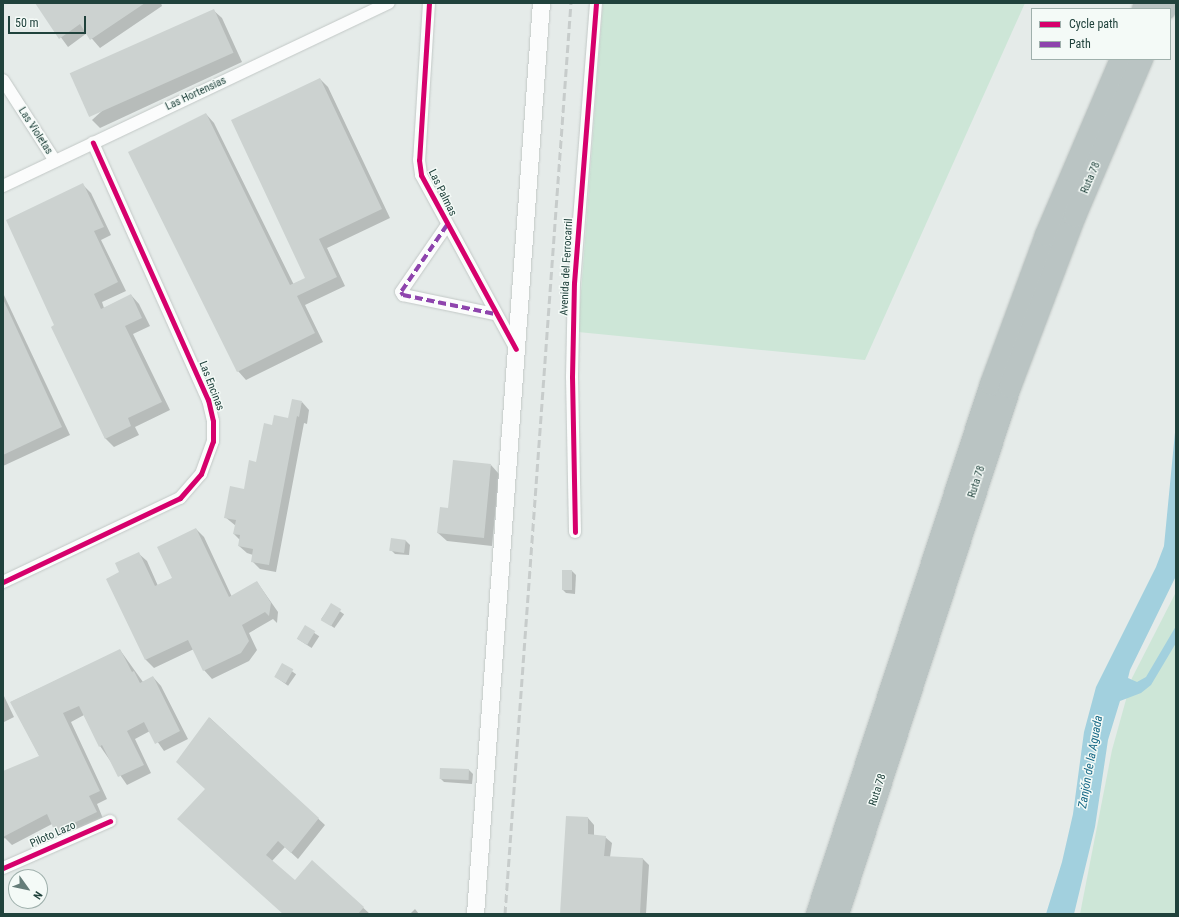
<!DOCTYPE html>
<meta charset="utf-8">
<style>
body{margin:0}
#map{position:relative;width:1179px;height:917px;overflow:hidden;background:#e5ebe9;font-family:"Roboto Condensed",sans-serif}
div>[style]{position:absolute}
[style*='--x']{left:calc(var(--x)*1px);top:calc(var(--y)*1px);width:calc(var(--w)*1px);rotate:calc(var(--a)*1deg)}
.green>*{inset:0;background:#cde6d7}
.water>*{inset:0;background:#a2d0de}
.shadow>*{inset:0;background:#0003;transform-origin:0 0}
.building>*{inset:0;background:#ccd2d0;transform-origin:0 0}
.roads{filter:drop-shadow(0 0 1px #c2c8c6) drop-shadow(0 0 1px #c2c8c6)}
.minor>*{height:12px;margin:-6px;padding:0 6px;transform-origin:6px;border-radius:6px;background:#fbfcfc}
.secondary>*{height:17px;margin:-8.5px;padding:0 8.5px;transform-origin:8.5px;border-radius:8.5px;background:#fbfcfc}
.motorway>*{height:22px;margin:-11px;padding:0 11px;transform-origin:11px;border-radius:11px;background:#bac4c3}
.rail>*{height:3px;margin-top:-1.5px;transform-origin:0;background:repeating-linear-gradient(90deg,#c7cccb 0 8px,transparent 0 12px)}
.quiet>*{height:4px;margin-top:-2px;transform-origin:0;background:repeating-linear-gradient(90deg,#8e44ad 0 8px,transparent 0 12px)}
.cycleway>*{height:5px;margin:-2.5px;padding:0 2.5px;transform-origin:2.5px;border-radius:2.5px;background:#d6006c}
span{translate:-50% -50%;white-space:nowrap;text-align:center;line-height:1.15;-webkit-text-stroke:3px #f4faf7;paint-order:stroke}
.street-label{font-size:11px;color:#20423c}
.water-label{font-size:12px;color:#136785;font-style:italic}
.frame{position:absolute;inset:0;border:4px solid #20423c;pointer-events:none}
.legend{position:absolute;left:1031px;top:8px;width:140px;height:52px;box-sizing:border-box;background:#f4faf7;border:1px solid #9fb0ac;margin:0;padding:5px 7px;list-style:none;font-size:12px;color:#20423c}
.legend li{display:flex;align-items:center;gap:8px;height:20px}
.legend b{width:20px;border:1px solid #9fb0ac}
.north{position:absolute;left:8px;top:869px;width:40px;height:40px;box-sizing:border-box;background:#f4faf7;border:1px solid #9fb0ac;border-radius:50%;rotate:123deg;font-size:11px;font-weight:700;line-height:16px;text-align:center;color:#20423c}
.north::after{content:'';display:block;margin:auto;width:14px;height:18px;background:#657d79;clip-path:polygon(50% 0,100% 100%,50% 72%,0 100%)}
.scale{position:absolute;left:8px;top:16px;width:78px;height:18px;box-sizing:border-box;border:2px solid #20423c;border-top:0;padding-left:5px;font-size:12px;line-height:14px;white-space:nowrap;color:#20423c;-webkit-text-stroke:3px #f4faf7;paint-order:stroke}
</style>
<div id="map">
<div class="green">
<i style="clip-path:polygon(603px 3px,1025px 3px,865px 360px,578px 332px)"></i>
<i style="clip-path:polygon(1176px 592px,1176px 914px,1080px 914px,1112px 750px,1132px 678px)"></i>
</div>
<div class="water">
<i style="clip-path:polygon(1176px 422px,1176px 576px,1130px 670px,1128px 678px,1137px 682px,1146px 677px,1176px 626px,1176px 643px,1151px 685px,1141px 693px,1120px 701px,1108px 740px,1095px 827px,1074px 914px,1046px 914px,1062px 862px,1073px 814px,1084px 732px,1096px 687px,1156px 567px,1164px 546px)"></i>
</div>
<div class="shadow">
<i style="clip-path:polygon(36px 3px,161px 3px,162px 6px,100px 48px,87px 33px,68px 47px)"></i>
<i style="clip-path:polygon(213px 10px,222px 18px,242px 62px,100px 128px,92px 120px)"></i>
<i style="clip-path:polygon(320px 79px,328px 87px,390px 218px,327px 248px,345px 286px,305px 305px,323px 342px,246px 380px,238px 371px,206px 114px,214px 123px,294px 285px,306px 279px)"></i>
<i style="clip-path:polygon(82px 184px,91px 193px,111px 235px,101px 240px,126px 291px,102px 302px,104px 308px,131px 295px,139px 304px,150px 326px,133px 334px,170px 410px,135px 427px,139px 435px,114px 447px,105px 438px,55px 326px)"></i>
<i style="clip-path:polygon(3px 293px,70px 435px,3px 466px)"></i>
<i style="clip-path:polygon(302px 402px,309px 410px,307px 424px,304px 423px,276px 572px,260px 569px,252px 561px,253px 555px,247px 553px,239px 546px,240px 540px,234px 534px,236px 526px,225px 517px,245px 490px,273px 426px,289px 419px)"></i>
<i style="clip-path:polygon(491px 465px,499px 474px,492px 546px,447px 541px,438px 533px,449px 509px)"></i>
<i style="clip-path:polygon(196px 529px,204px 537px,232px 597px,257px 582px,278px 612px,277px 623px,273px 619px,249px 633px,257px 650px,249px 661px,212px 679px,204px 670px,194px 649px,154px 668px,146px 660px,107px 579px,121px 573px,138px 553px,147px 561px,158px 586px,173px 578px)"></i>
<i style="clip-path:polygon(392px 540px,406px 541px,410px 545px,409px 555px,395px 554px,391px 550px)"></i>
<i style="clip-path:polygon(563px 571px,572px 571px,576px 575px,575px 594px,566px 593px,562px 589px)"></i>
<i style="left:331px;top:605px;width:16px;height:17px;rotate:35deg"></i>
<i style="left:305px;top:627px;width:17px;height:14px;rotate:33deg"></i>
<i style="clip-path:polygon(120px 650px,143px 682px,153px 677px,161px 686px,188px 739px,164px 751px,150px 731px,135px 739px,151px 773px,127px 785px,100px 746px,84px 715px,71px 722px,107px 799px,97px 804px,104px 821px,64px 840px,52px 824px,12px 845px,5px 838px,3px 839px,3px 772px,40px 757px,11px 702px)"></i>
<i style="left:283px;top:665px;width:16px;height:14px;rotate:35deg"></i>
<i style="clip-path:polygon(3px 694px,14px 717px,4px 722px,3px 721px)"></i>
<i style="clip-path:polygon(210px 718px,325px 825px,298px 859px,285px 847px,272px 861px,295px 882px,313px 862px,370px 914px,284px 914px,206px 789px)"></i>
<i style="clip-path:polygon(441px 769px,469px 770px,473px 774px,472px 784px,444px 782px,440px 778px)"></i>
<i style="clip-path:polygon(588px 818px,594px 825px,594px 836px,605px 837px,612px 843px,610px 857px,643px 859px,649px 865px,646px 914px,561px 914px)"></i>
<i style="clip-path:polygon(415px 909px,419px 914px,410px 914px)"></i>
</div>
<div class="building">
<i style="clip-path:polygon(35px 3px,145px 3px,90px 40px,80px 24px,59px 39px)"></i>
<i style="left:214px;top:9px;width:48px;height:158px;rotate:66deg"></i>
<i style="clip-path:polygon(320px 78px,382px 209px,319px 239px,337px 277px,297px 296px,315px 333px,237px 372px,128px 152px,206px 113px,290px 285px,305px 278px,231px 120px)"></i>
<i style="clip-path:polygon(83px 183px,104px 227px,94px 231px,118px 282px,94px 294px,101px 309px,131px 294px,142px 318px,125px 326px,162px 402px,128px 418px,131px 426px,105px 439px,51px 327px,54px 325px,6px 220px)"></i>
<i style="clip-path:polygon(3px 299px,62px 427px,3px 455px)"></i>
<i style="clip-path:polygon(292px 399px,302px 401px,299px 417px,297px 416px,269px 565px,251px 562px,253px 549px,238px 546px,240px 535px,233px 534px,236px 520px,224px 518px,230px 486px,244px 489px,249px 460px,256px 462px,264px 423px,272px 425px,274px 415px,288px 418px)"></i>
<i style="clip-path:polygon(453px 460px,491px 464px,484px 538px,437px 533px,440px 507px,448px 508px)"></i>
<i style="clip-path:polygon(196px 528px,229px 597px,257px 581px,271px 603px,269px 616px,265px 612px,242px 625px,249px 641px,241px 653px,203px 671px,188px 640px,145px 660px,106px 579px,119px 572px,115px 563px,139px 552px,155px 586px,172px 578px,157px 547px)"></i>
<i style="left:391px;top:538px;width:15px;height:13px;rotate:8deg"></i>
<i style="left:562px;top:570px;width:10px;height:20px"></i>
<i style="left:331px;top:603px;width:12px;height:20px;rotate:31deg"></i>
<i style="left:305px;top:625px;width:12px;height:16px;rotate:31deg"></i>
<i style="clip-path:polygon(120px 649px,132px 672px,134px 671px,140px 683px,153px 676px,180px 731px,155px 744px,144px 722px,127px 731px,144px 765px,118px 777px,102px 745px,99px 747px,79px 706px,63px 713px,100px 791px,89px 796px,97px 812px,55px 832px,47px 814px,3px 837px,3px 771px,39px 756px,10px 702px)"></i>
<i style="left:282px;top:663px;width:13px;height:16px;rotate:29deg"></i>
<i style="clip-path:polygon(209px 717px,319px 818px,291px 853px,278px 841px,266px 855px,295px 880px,312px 860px,364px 907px,358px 914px,283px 914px,177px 819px,205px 789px,176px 762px)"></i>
<i style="left:440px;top:768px;width:29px;height:11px;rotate:2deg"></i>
<i style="clip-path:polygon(566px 816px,588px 817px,588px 834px,606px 836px,604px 856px,643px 858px,640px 914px,560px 914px)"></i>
</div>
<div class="roads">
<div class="minor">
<i style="--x:429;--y:3;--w:157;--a:93.6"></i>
<i style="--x:419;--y:160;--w:15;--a:82"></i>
<i style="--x:421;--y:175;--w:198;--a:61.4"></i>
<i style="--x:3;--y:80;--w:96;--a:57.3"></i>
<i style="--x:3;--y:186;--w:427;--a:-25.4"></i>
<i style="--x:447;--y:225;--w:81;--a:124.5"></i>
<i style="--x:401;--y:292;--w:4;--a:56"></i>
<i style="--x:403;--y:295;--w:94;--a:11.7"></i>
<i style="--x:575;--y:532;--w:155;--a:-91.1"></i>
<i style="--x:572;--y:377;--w:94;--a:-88.8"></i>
<i style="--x:574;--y:283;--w:281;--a:-85.5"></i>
<i style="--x:3;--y:582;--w:196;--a:-25.4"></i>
<i style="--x:180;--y:498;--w:32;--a:-49"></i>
<i style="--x:201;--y:474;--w:35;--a:-70"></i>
<i style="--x:213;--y:441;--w:20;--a:-90"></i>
<i style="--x:213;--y:421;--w:22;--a:-103"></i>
<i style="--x:208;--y:400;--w:282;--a:-114.1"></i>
<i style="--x:3;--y:868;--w:117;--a:-23.7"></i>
</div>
<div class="secondary">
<i style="--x:475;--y:914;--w:913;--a:-85.86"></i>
</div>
<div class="motorway">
<i style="--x:1143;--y:9;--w:7;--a:-63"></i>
<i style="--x:1165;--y:9;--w:6;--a:-72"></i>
<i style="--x:817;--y:914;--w:558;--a:-71.82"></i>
<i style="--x:991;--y:384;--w:159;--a:-69.7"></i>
<i style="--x:1046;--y:235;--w:191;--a:-66.9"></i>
<i style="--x:838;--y:914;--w:554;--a:-71.92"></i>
<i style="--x:1010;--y:387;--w:183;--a:-69.2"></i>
<i style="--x:1075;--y:216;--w:171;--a:-66.9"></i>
</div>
</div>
<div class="rail">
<i style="--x:505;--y:914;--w:913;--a:-85.86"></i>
</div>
<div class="quiet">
<i style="--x:447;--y:225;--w:81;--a:124.5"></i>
<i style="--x:401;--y:292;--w:4;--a:56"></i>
<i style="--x:403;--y:295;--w:94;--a:11.7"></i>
</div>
<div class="cycleway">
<i style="--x:429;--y:3;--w:157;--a:93.6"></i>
<i style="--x:419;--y:160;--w:15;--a:82"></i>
<i style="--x:421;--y:175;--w:198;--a:61.4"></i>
<i style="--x:575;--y:532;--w:155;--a:-91.1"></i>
<i style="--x:572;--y:377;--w:94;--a:-88.8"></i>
<i style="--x:574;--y:283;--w:281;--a:-85.5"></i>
<i style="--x:3;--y:582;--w:196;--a:-25.4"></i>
<i style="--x:180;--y:498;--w:32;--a:-49"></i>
<i style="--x:201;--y:474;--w:35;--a:-70"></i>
<i style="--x:213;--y:441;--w:20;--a:-90"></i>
<i style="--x:213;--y:421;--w:22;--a:-103"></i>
<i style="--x:208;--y:400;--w:282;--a:-114.1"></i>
<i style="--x:3;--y:868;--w:117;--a:-23.7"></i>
</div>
<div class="street-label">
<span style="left:196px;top:94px;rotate:-25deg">Las Hortensias</span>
<span style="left:35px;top:131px;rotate:57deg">Las Violetas</span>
<span style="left:1091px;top:178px;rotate:-67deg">Ruta 78</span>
<span style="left:442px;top:193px;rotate:64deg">Las Palmas</span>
<span style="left:567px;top:267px;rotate:-87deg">Avenida del Ferrocarril</span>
<span style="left:211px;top:386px;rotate:69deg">Las Encinas</span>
<span style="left:977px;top:482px;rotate:-72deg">Ruta 78</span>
<span style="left:878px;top:790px;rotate:-72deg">Ruta 78</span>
<span style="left:53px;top:835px;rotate:-24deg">Piloto Lazo</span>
</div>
<div class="water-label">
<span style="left:1091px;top:762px;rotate:-80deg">Zanjón de la Aguada</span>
</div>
<div class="frame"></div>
<ul class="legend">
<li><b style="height:5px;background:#d6006c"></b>Cycle path</li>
<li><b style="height:5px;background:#8e44ad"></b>Path</li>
</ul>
<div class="north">N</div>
<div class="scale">50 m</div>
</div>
